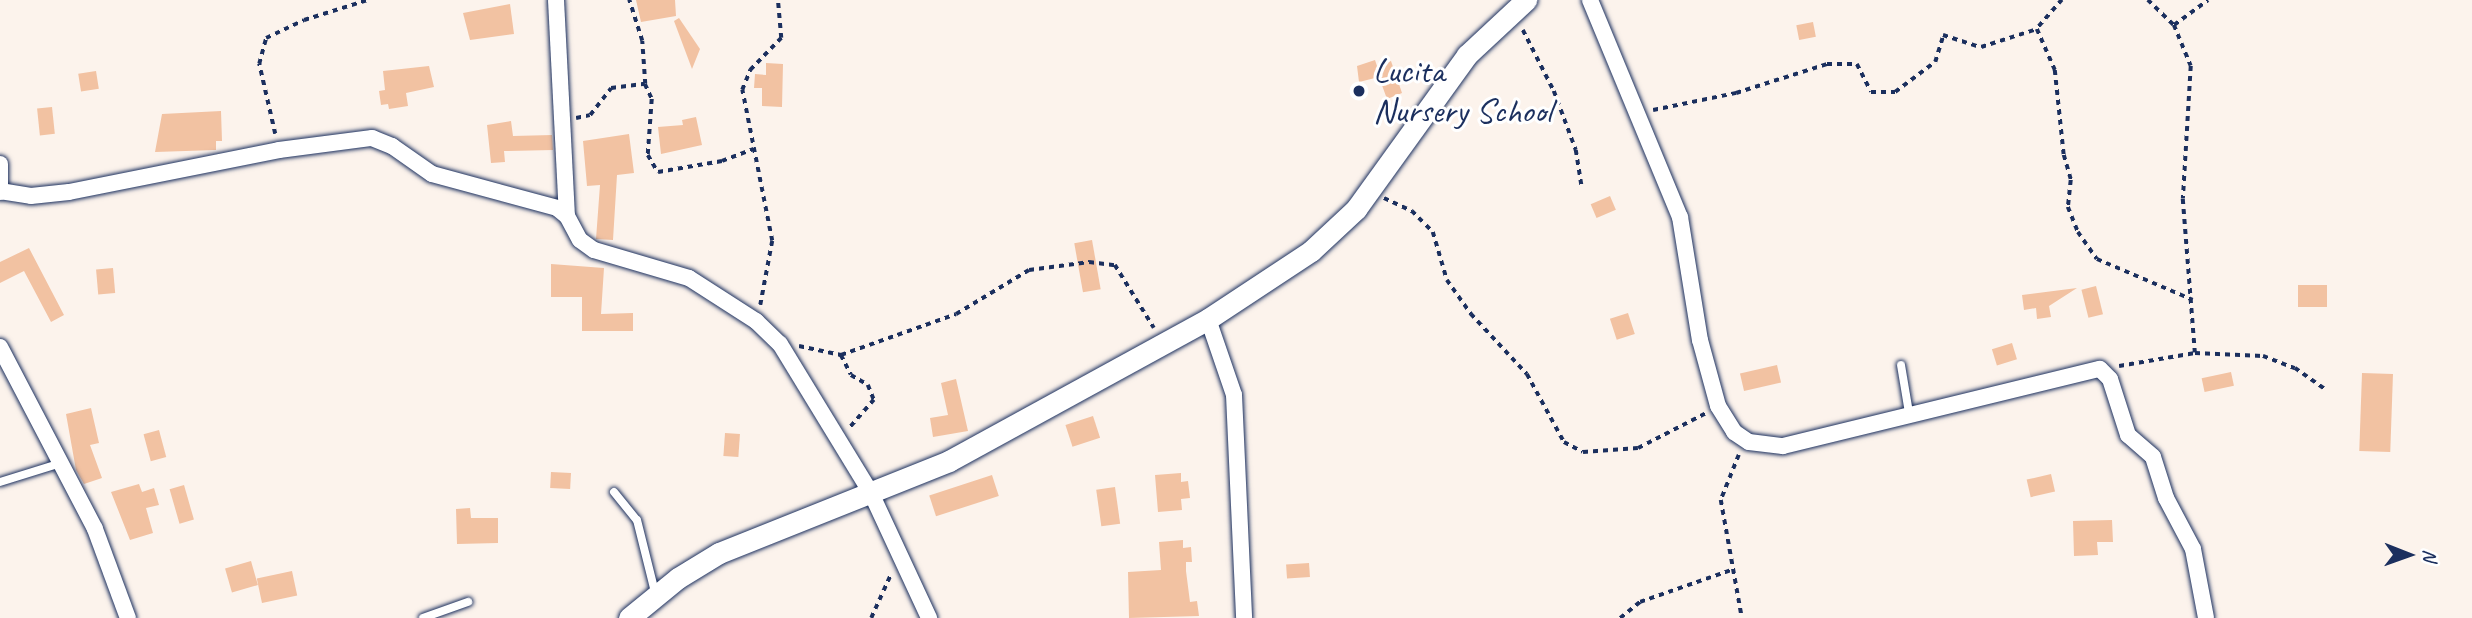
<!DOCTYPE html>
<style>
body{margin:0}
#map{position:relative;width:2472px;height:618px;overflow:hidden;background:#fcf3ec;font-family:Caveat,sans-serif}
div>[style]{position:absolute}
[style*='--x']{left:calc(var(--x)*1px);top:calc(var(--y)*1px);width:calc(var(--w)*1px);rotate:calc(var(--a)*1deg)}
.building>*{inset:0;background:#f2c2a2;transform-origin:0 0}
.path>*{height:3.5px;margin-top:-1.75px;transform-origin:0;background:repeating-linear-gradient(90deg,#1b2f5e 0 5px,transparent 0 10px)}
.roads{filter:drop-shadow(0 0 2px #1b2f5e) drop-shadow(0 0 2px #1b2f5e)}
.service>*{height:8px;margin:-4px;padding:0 4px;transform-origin:4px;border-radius:4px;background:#fff}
.minor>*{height:16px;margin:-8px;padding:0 8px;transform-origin:8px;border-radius:8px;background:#fff}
.tertiary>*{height:21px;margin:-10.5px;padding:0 10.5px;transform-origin:10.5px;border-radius:10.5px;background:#fff}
.dots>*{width:19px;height:19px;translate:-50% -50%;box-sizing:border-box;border:4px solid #fff;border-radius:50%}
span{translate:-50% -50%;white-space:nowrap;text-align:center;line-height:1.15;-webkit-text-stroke:6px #fff;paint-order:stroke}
.poi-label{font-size:35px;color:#1b2f5e}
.left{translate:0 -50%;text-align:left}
.north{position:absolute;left:2374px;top:520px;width:70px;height:70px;-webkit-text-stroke:5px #fff;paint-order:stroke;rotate:91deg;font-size:19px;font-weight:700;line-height:28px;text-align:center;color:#1b2f5e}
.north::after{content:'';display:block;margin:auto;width:24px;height:32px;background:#1b2f5e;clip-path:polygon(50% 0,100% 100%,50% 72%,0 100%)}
</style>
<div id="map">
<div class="building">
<i style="clip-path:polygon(636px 0,675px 0,676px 16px,641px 22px)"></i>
<i style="clip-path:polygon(510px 4px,514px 34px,470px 40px,463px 13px)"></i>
<i style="clip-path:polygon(679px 18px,700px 49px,692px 69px,674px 21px)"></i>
<i style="left:1813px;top:22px;width:15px;height:17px;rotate:79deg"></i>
<i style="clip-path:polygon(1375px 60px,1377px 66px,1391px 61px,1402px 93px,1387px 99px,1379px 77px,1359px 82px,1357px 66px)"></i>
<i style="clip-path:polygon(766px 63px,783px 64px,782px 107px,762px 106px,762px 88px,754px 88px,755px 74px,766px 75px)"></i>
<i style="clip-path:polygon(429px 66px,434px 87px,406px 93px,408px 106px,389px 109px,388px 104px,381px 105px,379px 91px,385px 90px,383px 71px)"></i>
<i style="left:96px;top:71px;width:18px;height:18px;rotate:81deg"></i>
<i style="left:52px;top:107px;width:27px;height:15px;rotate:84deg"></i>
<i style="clip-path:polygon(221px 111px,222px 141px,216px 141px,216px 150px,155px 152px,162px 114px)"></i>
<i style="clip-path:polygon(696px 117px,702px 145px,661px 154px,658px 127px,683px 125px,682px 120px)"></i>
<i style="clip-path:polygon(511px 121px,513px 136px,552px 135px,553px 150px,504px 151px,505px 162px,491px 163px,487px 125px)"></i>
<i style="clip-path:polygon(629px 134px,634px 173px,617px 175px,613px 240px,596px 239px,600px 185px,587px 186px,583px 141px)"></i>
<i style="left:1610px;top:196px;width:15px;height:21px;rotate:67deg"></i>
<i style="left:1092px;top:240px;width:50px;height:18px;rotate:80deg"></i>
<i style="clip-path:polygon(29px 248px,64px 315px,51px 322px,24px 271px,0 283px,0 262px)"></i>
<i style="clip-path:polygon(551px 264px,604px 268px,601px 314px,633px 313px,633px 331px,582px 331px,582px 297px,551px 297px)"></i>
<i style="left:113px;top:268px;width:25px;height:17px;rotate:85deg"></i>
<i style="left:2327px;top:285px;width:22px;height:29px;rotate:90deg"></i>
<i style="left:2096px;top:286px;width:29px;height:15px;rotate:76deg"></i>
<i style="clip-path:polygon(2077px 288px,2049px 306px,2051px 317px,2037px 319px,2036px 308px,2024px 310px,2022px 295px)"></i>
<i style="left:1628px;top:313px;width:22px;height:19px;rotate:72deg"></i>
<i style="left:2012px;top:343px;width:17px;height:21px;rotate:73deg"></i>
<i style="left:1777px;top:365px;width:18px;height:38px;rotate:77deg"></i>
<i style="left:2231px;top:372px;width:14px;height:30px;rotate:78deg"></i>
<i style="left:2362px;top:373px;width:31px;height:78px;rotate:2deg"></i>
<i style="clip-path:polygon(956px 379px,968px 431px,933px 437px,930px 418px,948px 415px,941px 383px)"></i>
<i style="clip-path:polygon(91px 408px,99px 443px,90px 445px,102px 478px,84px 484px,76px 470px,66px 414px)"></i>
<i style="left:1093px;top:416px;width:23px;height:29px;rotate:72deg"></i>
<i style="left:159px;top:430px;width:28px;height:16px;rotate:75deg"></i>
<i style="left:725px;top:433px;width:15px;height:23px;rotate:4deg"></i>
<i style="left:551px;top:472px;width:20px;height:16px;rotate:3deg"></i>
<i style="clip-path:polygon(1181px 473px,1181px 482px,1188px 481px,1190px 498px,1181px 499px,1182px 510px,1158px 512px,1155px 475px)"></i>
<i style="left:2051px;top:474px;width:18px;height:25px;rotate:77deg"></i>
<i style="left:992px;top:475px;width:22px;height:66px;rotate:72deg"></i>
<i style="clip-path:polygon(139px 484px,142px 492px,154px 488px,159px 505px,146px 508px,153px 533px,130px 540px,111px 492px)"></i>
<i style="left:184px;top:485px;width:36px;height:15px;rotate:74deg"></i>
<i style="left:1115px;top:487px;width:37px;height:19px;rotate:82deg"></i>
<i style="clip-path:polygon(470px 508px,471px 518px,498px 518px,498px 543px,457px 544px,456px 509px)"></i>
<i style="clip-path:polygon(2112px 520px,2113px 542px,2097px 542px,2098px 555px,2074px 556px,2073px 521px)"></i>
<i style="clip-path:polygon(1183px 540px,1183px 548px,1191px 547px,1192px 562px,1186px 562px,1186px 571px,1190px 602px,1197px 601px,1199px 616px,1129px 618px,1128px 572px,1161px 570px,1159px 542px)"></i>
<i style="left:251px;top:561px;width:25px;height:27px;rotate:74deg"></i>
<i style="left:1309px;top:563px;width:14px;height:23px;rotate:86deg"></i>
<i style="left:292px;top:571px;width:25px;height:36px;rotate:78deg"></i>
</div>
<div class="path">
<i style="--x:2062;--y:0;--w:38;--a:131"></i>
<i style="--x:2037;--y:29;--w:45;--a:66.3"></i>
<i style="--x:2055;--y:70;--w:85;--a:84"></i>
<i style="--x:2064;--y:155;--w:26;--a:74"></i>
<i style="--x:2071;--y:180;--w:27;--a:96"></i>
<i style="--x:2068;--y:207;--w:27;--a:68"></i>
<i style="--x:2078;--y:232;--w:33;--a:55"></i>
<i style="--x:2097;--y:259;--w:104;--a:23.1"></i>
<i style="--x:2148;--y:0;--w:36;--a:44"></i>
<i style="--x:2174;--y:25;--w:44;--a:67.5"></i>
<i style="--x:2191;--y:66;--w:133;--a:93.4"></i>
<i style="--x:2183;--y:199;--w:154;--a:85.5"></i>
<i style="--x:2174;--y:25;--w:42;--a:-36.3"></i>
<i style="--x:1523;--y:30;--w:68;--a:63.1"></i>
<i style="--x:1554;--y:91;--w:63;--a:69.6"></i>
<i style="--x:1576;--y:150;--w:37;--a:81"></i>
<i style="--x:645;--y:84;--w:17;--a:65"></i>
<i style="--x:652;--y:99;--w:56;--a:94.1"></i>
<i style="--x:648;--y:155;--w:20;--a:60"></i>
<i style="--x:658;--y:172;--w:65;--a:-9.8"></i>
<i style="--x:722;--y:161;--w:34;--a:-21"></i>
<i style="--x:1653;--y:110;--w:85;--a:-11.6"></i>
<i style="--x:1736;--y:93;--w:96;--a:-17.7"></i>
<i style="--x:1827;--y:64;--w:30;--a:0"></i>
<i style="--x:1857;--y:64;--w:31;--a:63"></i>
<i style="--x:1871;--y:92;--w:24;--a:0"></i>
<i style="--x:1895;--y:92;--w:50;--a:-36.9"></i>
<i style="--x:1935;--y:62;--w:28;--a:-73"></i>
<i style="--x:1943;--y:35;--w:40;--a:18"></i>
<i style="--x:1981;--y:47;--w:59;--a:-17.8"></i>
<i style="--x:576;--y:118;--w:14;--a:-12"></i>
<i style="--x:590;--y:115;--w:34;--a:-52"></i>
<i style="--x:611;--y:88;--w:34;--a:-7"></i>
<i style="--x:645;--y:84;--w:43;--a:-94"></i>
<i style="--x:642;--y:41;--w:43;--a:-107.6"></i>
<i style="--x:275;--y:134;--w:72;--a:-102.9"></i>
<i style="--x:259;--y:64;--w:27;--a:-75"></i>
<i style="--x:266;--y:38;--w:42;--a:-25.3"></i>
<i style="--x:304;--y:20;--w:67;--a:-17.4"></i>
<i style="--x:1384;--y:198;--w:31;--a:25"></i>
<i style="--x:1412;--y:211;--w:30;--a:45"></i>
<i style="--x:1433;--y:232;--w:50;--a:73.7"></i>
<i style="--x:1447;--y:280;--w:42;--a:54.8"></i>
<i style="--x:1471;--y:314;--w:82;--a:47"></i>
<i style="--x:1527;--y:374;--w:77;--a:61.4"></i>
<i style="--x:1564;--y:442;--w:21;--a:28"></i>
<i style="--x:1583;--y:452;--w:55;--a:-4.2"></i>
<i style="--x:1638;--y:448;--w:76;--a:-27.2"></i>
<i style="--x:760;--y:305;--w:65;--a:-79.4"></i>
<i style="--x:772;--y:241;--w:154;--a:-101.2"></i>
<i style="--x:742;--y:90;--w:22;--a:-68"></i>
<i style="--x:750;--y:70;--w:45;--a:-45.9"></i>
<i style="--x:781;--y:38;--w:38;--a:-95"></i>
<i style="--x:799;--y:346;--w:43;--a:12.1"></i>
<i style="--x:841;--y:355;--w:22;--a:63"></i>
<i style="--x:851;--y:375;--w:20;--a:30"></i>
<i style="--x:868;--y:385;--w:16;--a:68"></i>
<i style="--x:874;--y:400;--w:38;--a:131"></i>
<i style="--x:841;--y:355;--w:122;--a:-19.6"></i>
<i style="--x:956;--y:314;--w:85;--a:-31.1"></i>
<i style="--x:1029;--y:270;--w:61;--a:-7.6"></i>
<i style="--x:1089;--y:262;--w:26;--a:7"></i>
<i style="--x:1115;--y:265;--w:74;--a:58.2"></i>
<i style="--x:2119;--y:366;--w:77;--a:-9.7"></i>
<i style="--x:2195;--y:353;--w:68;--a:2.5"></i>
<i style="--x:2263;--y:356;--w:34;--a:21"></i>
<i style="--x:2295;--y:368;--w:39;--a:35"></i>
<i style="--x:1739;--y:455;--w:48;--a:111.8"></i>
<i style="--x:1721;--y:500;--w:120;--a:79.9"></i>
<i style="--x:871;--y:618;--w:48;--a:-65.6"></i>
<i style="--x:1620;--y:618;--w:26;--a:-39"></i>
<i style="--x:1640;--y:602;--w:100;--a:-19.3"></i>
</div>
<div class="roads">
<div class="service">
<i style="--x:1901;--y:365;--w:49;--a:80.5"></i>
<i style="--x:0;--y:482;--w:64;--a:-17.3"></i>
<i style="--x:614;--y:492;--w:36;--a:51"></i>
<i style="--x:637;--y:520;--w:74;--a:76"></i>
<i style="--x:423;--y:618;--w:48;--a:-19.6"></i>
</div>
<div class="minor">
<i style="--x:556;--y:0;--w:216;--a:87.1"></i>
<i style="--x:1590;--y:0;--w:235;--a:67.5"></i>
<i style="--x:1680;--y:217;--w:125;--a:80.8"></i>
<i style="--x:1700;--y:340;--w:68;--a:74.7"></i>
<i style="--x:1718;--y:406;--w:31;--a:58"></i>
<i style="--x:1734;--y:432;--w:18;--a:34"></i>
<i style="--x:1749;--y:442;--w:34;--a:7"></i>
<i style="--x:1783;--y:446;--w:326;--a:-13.7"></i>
<i style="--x:2100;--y:369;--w:14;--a:45"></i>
<i style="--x:2110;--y:379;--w:59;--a:72.2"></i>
<i style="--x:2128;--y:435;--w:33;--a:41"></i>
<i style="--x:2153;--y:457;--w:43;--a:72.4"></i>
<i style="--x:2166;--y:498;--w:58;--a:62.1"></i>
<i style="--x:2193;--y:549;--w:70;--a:79.3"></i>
<i style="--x:0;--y:164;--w:28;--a:90"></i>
<i style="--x:0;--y:191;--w:31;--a:9"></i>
<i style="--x:31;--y:196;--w:38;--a:-6"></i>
<i style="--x:69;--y:192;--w:214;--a:-11.3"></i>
<i style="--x:279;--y:150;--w:94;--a:-7.4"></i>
<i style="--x:372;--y:138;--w:22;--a:22"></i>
<i style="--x:392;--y:146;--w:49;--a:35"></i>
<i style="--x:432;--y:174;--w:130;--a:15.2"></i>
<i style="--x:557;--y:208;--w:13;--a:39"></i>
<i style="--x:567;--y:216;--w:27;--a:62"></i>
<i style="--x:580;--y:240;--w:17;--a:36"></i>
<i style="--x:594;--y:250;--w:99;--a:16.4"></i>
<i style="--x:689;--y:278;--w:80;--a:32.7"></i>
<i style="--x:756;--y:321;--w:33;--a:44"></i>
<i style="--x:780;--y:344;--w:177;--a:58.6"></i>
<i style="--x:872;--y:495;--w:136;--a:65.1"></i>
<i style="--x:1208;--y:319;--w:80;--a:71.1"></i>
<i style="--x:1234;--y:395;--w:223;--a:87.4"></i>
<i style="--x:0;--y:347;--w:205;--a:62.4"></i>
<i style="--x:95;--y:529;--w:95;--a:69.7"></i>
</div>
<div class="tertiary">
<i style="--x:629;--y:618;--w:63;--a:-39.2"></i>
<i style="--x:678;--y:578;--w:48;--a:-31.4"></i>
<i style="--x:719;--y:553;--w:248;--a:-21.8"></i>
<i style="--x:949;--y:461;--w:295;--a:-28.7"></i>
<i style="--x:1208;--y:319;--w:123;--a:-33.4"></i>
<i style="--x:1311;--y:251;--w:62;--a:-43"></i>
<i style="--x:1356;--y:209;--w:190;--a:-54.2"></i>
<i style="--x:1467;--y:55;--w:81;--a:-43"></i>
</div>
</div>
<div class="dots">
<i style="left:1359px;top:91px;background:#1b2f5e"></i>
</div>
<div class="poi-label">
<span class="left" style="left:1373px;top:91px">Lucita<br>Nursery School</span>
</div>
<div class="north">N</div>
</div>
